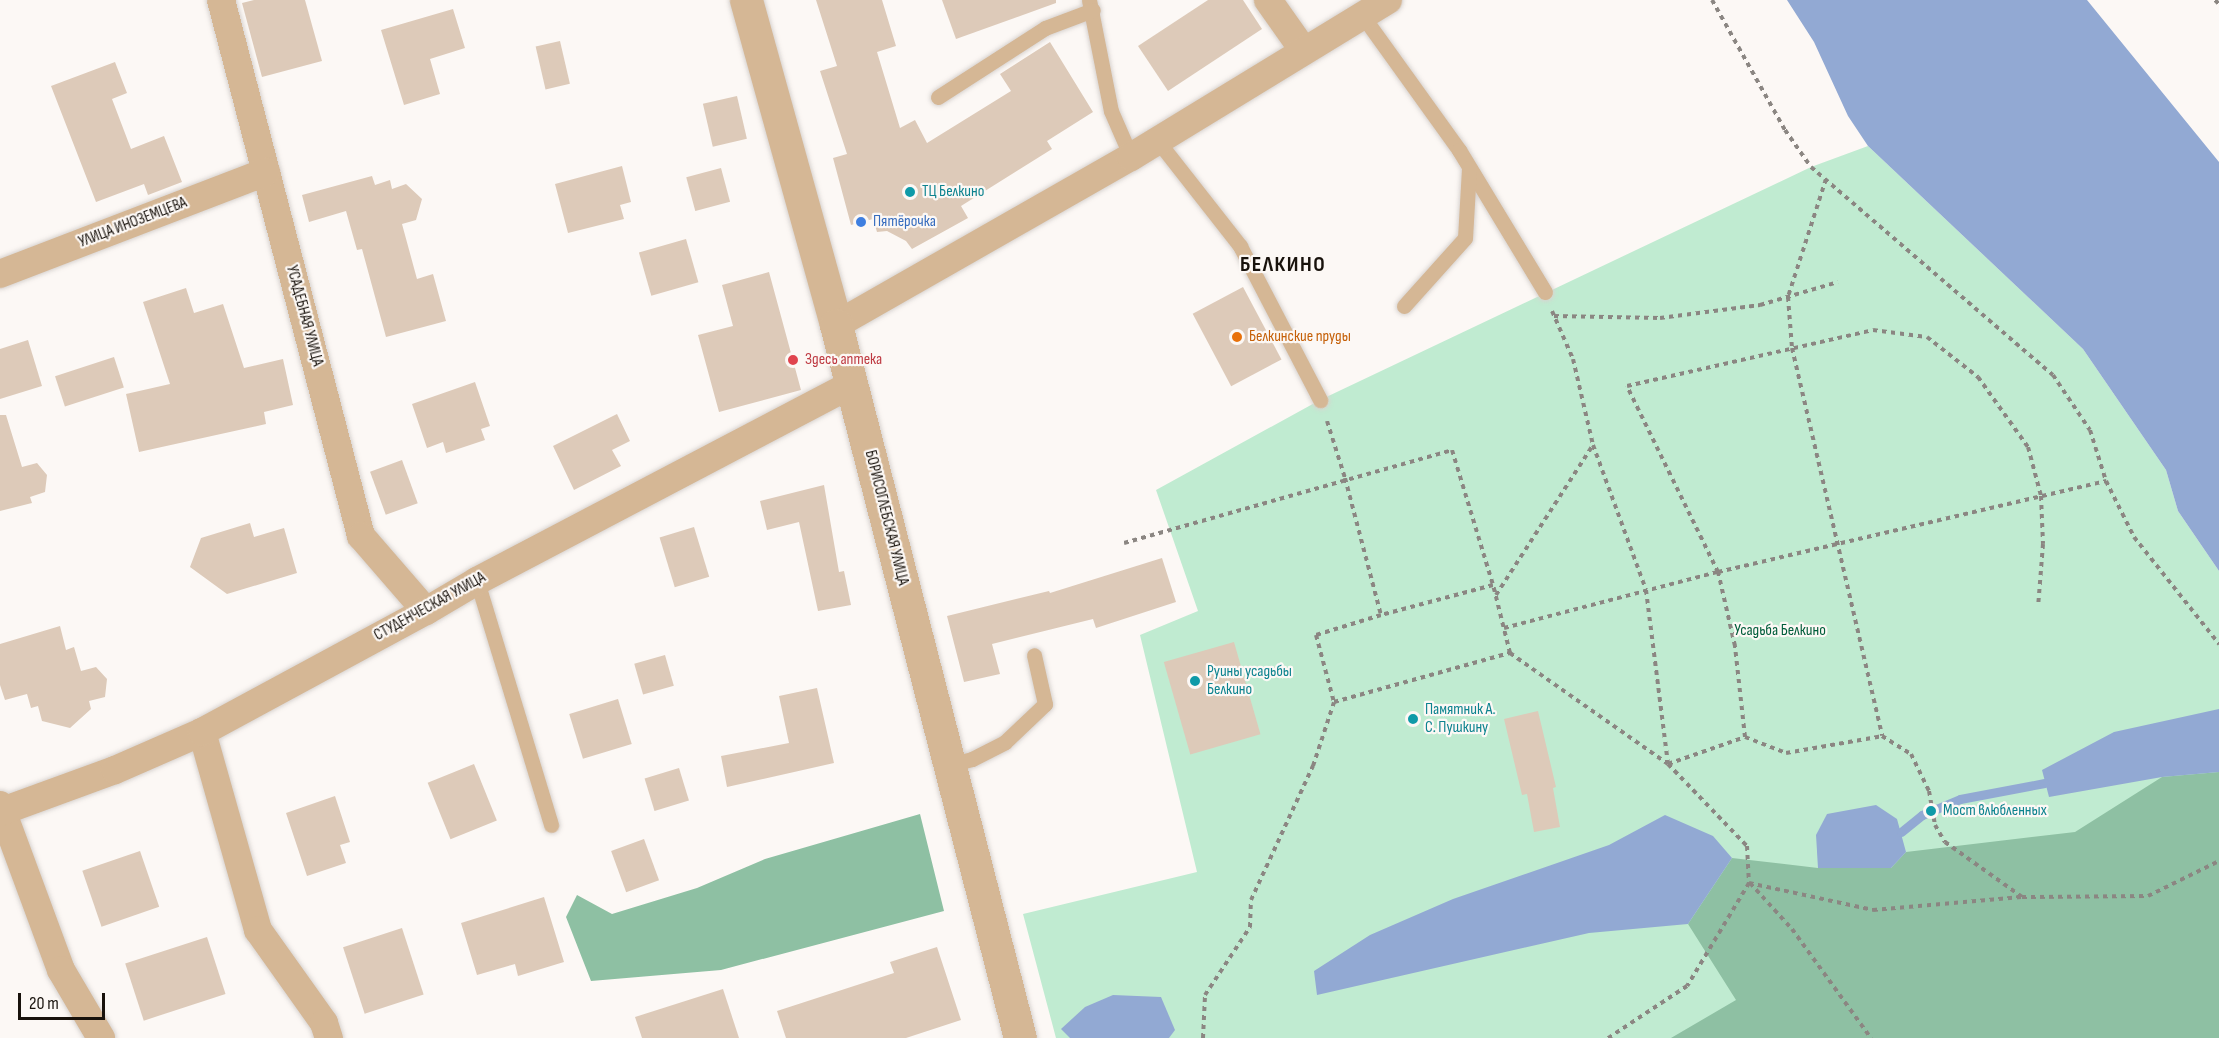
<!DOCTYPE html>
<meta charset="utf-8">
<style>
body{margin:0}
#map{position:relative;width:2219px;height:1038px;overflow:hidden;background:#fcf8f5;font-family:"Sofia Sans Condensed",sans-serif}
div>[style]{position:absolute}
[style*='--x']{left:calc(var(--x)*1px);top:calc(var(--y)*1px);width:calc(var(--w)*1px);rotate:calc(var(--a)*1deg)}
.green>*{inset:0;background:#c0ebd1}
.forest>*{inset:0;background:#8ec0a3}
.water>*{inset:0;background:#92a9d3}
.stream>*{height:9px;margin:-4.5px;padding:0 4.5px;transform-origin:4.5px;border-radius:4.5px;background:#92a9d3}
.building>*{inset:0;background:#ddcab9;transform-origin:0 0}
.path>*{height:4px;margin-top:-2px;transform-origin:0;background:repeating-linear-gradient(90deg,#8b8682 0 4.5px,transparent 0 9px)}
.roads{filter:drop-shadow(0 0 2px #d8d3d0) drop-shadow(0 0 2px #d8d3d0)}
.service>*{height:15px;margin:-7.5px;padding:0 7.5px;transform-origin:7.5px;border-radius:7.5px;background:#d5b795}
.minor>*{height:28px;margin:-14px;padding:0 14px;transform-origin:14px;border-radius:14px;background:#d5b795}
.tertiary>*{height:33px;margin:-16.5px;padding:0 16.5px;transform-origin:16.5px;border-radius:16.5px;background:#d5b795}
.dots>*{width:16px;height:16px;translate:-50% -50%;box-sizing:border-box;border:3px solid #fcf8f5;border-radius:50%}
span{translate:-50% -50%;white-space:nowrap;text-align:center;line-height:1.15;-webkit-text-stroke:4.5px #fcf8f5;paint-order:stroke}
.culture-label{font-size:16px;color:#0d838f}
.left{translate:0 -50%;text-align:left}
.shop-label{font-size:16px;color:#366cbe}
.street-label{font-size:16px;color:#18120c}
.food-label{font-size:16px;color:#c56008}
.health-label{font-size:16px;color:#be3a42}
.park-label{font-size:16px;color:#005d3a}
.district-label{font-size:22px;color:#18120c;font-weight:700;letter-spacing:1.5px}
.scale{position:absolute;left:18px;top:993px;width:87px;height:27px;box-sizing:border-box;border:3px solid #18120c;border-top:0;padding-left:8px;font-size:18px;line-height:21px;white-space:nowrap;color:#18120c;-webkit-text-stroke:4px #fcf8f5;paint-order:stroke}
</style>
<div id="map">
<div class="green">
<i style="clip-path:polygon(1868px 146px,2083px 349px,2166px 470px,2178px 511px,2219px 571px,2219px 1038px,1056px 1038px,1023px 914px,1197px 872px,1140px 635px,1198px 611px,1156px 490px,1320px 400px,1811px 167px)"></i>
</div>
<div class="forest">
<i style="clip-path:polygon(2219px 772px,2219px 1038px,1671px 1038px,1736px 1000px,1688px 924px,1732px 858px,1818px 868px,1891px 868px,1906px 852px,2075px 832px,2162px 777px)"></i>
<i style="clip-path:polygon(920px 814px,944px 911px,721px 970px,591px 981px,566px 917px,577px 895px,612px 914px,697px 888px,765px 859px)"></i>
</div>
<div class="water">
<i style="clip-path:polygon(1787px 0,2087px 0,2219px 162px,2219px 571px,2178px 511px,2166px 470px,2083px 349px,1868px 146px,1848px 116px,1814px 42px)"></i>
<i style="clip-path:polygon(2219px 709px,2219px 772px,2162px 777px,2049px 797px,2042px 770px,2114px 732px)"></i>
<i style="clip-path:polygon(1876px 805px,1897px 819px,1906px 852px,1891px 868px,1818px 868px,1816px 835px,1827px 814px)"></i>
<i style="clip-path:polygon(1665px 815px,1713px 836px,1732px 858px,1688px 924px,1589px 933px,1317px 995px,1314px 971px,1370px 935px,1453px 899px,1609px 845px)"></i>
<i style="clip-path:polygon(1113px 995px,1161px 997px,1175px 1030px,1169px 1038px,1070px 1038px,1061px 1029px,1085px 1007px)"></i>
</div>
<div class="stream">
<i style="--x:1901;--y:832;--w:27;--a:-39"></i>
<i style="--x:1922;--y:815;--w:41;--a:-22.8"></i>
<i style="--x:1960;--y:799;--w:86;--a:-10.7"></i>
</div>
<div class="building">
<i style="clip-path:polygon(254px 0,305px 0,322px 61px,262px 77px,242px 3px)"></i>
<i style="clip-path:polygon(816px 0,882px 0,896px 46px,877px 52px,900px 128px,915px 120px,927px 143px,1011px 91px,1000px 74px,1050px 42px,1093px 112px,1047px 141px,1052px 149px,961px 206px,968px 218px,912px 249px,906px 241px,887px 231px,877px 232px,873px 219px,851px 225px,833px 158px,847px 154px,820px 71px,837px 66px)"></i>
<i style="clip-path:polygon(942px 0,1056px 0,1056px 3px,956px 39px)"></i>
<i style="clip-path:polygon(1208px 0,1243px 0,1262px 29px,1168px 91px,1138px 46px)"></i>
<i style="clip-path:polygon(453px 9px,465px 48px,430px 59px,440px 94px,404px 105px,381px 30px)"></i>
<i style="left:560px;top:41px;width:44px;height:25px;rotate:77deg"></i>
<i style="clip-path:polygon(115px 62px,127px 93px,112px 99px,131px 149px,164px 136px,182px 182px,148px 195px,144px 184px,96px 202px,51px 86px)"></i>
<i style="left:737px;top:96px;width:44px;height:35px;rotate:77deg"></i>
<i style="clip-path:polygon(622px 166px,631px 202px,620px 205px,624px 219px,568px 233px,555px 184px)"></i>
<i style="left:721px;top:168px;width:35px;height:36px;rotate:75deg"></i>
<i style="clip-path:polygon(372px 176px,375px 185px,390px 180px,392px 189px,406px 184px,422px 199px,416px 220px,402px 224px,417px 279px,433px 274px,446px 321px,386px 337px,362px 249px,357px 250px,346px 211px,309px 222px,302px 195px)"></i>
<i style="left:686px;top:239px;width:45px;height:49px;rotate:74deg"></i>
<i style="clip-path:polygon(769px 272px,801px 390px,719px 412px,698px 335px,733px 326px,722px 285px)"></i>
<i style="left:1243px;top:287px;width:82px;height:57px;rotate:62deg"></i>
<i style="clip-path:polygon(186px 288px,194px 313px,223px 304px,244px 368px,283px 359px,293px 405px,264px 412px,266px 424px,139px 452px,126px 394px,170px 384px,143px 302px)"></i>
<i style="clip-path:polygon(28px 340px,42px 386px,0 399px,0 349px)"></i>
<i style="left:114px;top:357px;width:32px;height:62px;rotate:72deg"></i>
<i style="clip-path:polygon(475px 382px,490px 426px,481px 429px,485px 440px,446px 453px,443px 442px,427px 448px,412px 404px)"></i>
<i style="clip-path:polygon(617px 414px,630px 441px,612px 450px,621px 466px,574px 490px,553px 446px)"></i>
<i style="clip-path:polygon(0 415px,6px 415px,22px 467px,37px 463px,47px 475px,45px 492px,30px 497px,32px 503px,0 511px)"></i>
<i style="left:402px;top:460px;width:46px;height:34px;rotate:70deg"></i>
<i style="clip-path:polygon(824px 485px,839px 572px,844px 571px,851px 605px,818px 611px,799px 522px,767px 530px,760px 501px)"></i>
<i style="clip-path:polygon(250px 523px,254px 537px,284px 528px,297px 573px,227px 594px,190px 567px,201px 538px)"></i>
<i style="left:694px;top:527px;width:52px;height:36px;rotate:73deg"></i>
<i style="clip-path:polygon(1162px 558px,1176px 602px,1096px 628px,1093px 619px,992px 644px,1000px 674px,964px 682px,947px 616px,1049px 591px,1050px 593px)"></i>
<i style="clip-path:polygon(60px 626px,66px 650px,74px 647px,81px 671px,96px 667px,107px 679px,105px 697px,89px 701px,91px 709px,70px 728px,42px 721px,38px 706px,31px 708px,27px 694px,5px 700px,0 685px,0 644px)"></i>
<i style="left:1234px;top:642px;width:96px;height:73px;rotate:74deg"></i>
<i style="left:665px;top:655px;width:32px;height:32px;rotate:74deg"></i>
<i style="clip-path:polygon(817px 688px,834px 763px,727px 787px,721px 756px,789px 743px,779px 696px)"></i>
<i style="left:618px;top:699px;width:47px;height:51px;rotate:73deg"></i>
<i style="clip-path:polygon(1538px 711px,1556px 787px,1553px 788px,1560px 827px,1534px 832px,1527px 794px,1522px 795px,1504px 719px)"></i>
<i style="left:474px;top:764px;width:61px;height:50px;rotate:68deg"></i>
<i style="left:679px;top:768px;width:34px;height:36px;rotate:73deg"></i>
<i style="clip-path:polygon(335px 796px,350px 842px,340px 845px,346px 863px,307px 876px,286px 813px)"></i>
<i style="left:644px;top:839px;width:44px;height:35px;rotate:70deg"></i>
<i style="left:140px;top:851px;width:59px;height:61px;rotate:71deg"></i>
<i style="clip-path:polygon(544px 897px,564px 962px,518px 976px,515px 964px,477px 975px,461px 923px)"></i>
<i style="left:402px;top:928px;width:70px;height:62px;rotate:72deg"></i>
<i style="left:207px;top:937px;width:60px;height:86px;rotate:72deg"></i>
<i style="clip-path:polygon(937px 947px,961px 1020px,906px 1038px,786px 1038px,777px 1011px,894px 973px,890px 962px)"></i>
<i style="clip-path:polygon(723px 989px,739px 1038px,642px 1038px,635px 1017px)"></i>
</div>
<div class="path">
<i style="--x:1712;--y:0;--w:149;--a:60.7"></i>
<i style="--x:1785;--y:130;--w:45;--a:54.9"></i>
<i style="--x:1811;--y:167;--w:319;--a:40.7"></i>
<i style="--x:2053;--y:375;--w:66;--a:56.1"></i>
<i style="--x:2090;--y:430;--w:53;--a:72.6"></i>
<i style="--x:2106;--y:481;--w:63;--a:63.4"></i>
<i style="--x:2134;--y:537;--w:137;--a:51.5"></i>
<i style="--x:2215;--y:0;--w:6;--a:45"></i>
<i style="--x:1826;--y:179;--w:124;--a:107.9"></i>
<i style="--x:1788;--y:297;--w:51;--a:85.5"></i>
<i style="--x:1792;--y:348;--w:398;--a:76.9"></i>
<i style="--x:1552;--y:311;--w:52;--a:66.4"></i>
<i style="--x:1573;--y:359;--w:88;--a:76.9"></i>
<i style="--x:1593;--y:445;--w:154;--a:69.9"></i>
<i style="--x:1646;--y:590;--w:175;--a:82.8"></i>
<i style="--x:1668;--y:764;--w:114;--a:46.1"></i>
<i style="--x:1747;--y:846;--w:37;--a:87"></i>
<i style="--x:1749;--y:883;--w:120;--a:121"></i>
<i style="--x:1687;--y:986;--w:95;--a:146.6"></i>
<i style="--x:1554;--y:316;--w:106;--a:1.1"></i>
<i style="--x:1660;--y:318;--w:101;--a:-7.4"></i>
<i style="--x:1760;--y:305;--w:81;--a:-16.4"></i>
<i style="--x:1327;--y:421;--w:60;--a:72.5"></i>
<i style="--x:1345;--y:478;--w:142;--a:75.3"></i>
<i style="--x:1381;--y:615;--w:68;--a:162.9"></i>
<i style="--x:1316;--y:635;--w:69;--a:75"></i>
<i style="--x:1334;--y:702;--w:183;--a:-15.6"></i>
<i style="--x:1510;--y:653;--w:70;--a:-104"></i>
<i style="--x:1493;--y:585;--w:116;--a:165"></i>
<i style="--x:1124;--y:543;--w:341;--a:-15.8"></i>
<i style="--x:1452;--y:450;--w:141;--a:73.1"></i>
<i style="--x:1496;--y:595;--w:179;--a:-57.1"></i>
<i style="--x:1504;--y:628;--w:221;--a:-14.7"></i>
<i style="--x:1718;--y:572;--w:399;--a:-13.2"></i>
<i style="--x:1510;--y:653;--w:193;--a:35.1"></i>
<i style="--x:1668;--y:764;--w:82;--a:-19.3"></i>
<i style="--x:1745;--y:737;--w:44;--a:21.3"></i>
<i style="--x:1786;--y:753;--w:97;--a:-10"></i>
<i style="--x:1882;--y:736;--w:34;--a:32"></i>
<i style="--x:1911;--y:754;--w:41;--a:64.1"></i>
<i style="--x:1929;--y:791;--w:35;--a:80"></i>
<i style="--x:1935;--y:825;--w:20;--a:60"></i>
<i style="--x:1945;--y:842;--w:95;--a:35.5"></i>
<i style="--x:2022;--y:897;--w:126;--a:-0.5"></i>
<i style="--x:2148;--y:896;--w:79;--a:-26.2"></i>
<i style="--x:1745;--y:737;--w:92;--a:-96.3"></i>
<i style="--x:1735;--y:646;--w:76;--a:-102.9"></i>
<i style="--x:1718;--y:572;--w:207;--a:-116.1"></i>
<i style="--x:1627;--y:386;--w:252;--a:-12.8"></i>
<i style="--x:1873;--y:330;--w:54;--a:7.4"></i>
<i style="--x:1927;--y:337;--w:65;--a:38.1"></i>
<i style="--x:1978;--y:377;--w:86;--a:54.5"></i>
<i style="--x:2028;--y:447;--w:51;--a:75.1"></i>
<i style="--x:2041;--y:496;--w:48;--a:87.6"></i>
<i style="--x:2043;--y:544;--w:63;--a:94.5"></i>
<i style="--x:1749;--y:883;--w:127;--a:12.3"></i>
<i style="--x:1873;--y:910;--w:149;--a:-5"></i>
<i style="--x:1750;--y:883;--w:62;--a:47.6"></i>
<i style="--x:1792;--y:929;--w:135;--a:54.1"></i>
<i style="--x:1203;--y:1038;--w:43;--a:-87.3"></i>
<i style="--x:1205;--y:995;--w:82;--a:-56.5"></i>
<i style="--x:1250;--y:927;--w:27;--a:-88"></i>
<i style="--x:1251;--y:900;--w:148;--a:-65.2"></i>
<i style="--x:1313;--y:766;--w:67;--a:-71.8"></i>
</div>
<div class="roads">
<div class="service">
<i style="--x:1089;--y:0;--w:113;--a:78.8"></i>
<i style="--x:1111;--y:111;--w:50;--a:66.5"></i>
<i style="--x:1362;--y:15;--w:166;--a:54.3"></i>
<i style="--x:1459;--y:150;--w:166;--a:58.8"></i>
<i style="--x:938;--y:97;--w:127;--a:-32.8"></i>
<i style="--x:1045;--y:28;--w:51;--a:-20.6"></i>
<i style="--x:1157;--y:140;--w:135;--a:51.9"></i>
<i style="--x:1240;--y:246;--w:174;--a:62.5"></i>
<i style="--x:1404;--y:306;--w:91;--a:-48.1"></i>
<i style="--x:1465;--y:238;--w:70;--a:-86.7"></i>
<i style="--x:477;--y:581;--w:255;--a:73.1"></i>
<i style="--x:948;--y:765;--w:25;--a:-14"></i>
<i style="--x:972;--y:759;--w:37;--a:-27"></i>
<i style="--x:1005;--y:742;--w:55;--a:-43.5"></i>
<i style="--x:1045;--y:704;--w:50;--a:-102.7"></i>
</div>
<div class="minor">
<i style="--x:221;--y:0;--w:554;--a:75.36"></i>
<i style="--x:361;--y:536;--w:99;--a:49.1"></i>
<i style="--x:1268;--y:0;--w:62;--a:54.8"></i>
<i style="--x:0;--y:274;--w:285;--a:-21"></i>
<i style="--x:836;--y:325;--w:339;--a:-29.7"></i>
<i style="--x:1131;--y:157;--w:301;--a:-31.4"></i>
<i style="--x:202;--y:732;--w:206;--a:74.2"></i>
<i style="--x:258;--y:930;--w:114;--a:54.6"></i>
<i style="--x:324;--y:1023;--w:16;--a:72"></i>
<i style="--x:0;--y:805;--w:176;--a:69.7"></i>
<i style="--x:61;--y:970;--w:79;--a:59.5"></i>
<i style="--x:0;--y:812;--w:122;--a:-20.1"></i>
<i style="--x:115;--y:770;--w:95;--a:-23.6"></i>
<i style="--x:202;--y:732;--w:255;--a:-28.4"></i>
<i style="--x:426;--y:611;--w:59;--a:-30.5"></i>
<i style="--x:477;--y:581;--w:424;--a:-27.7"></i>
</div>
<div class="tertiary">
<i style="--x:746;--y:0;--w:337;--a:74.5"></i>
<i style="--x:836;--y:325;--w:736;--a:75.53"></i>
</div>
</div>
<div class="dots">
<i style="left:910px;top:192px;background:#0f9aa8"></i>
<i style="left:861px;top:222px;background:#3f7fe0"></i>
<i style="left:1237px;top:337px;background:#e8710a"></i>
<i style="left:793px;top:360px;background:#e0444e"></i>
<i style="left:1195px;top:681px;background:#0f9aa8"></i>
<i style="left:1413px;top:719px;background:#0f9aa8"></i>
<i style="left:1931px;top:811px;background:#0f9aa8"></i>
</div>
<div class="culture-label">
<span class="left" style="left:922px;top:192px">ТЦ Белкино</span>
<span class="left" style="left:1207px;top:681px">Руины усадьбы<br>Белкино</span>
<span class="left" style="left:1425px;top:719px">Памятник А.<br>С. Пушкину</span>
<span class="left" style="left:1943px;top:811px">Мост влюбленных</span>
</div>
<div class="shop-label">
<span class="left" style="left:873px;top:222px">Пятёрочка</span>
</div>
<div class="street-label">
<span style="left:133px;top:223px;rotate:-21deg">УЛИЦА ИНОЗЕМЦЕВА</span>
<span style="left:304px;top:316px;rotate:75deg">УСАДЕБНАЯ УЛИЦА</span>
<span style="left:886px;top:518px;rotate:76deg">БОРИСОГЛЕБСКАЯ УЛИЦА</span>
<span style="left:430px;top:607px;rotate:-29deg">СТУДЕНЧЕСКАЯ УЛИЦА</span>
</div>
<div class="food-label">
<span class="left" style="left:1249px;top:337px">Белкинские пруды</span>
</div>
<div class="health-label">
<span class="left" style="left:805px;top:360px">Здесь аптека</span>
</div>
<div class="park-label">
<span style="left:1780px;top:631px">Усадьба Белкино</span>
</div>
<div class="district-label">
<span style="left:1283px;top:265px">БЕЛКИНО</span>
</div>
<div class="scale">20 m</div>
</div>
